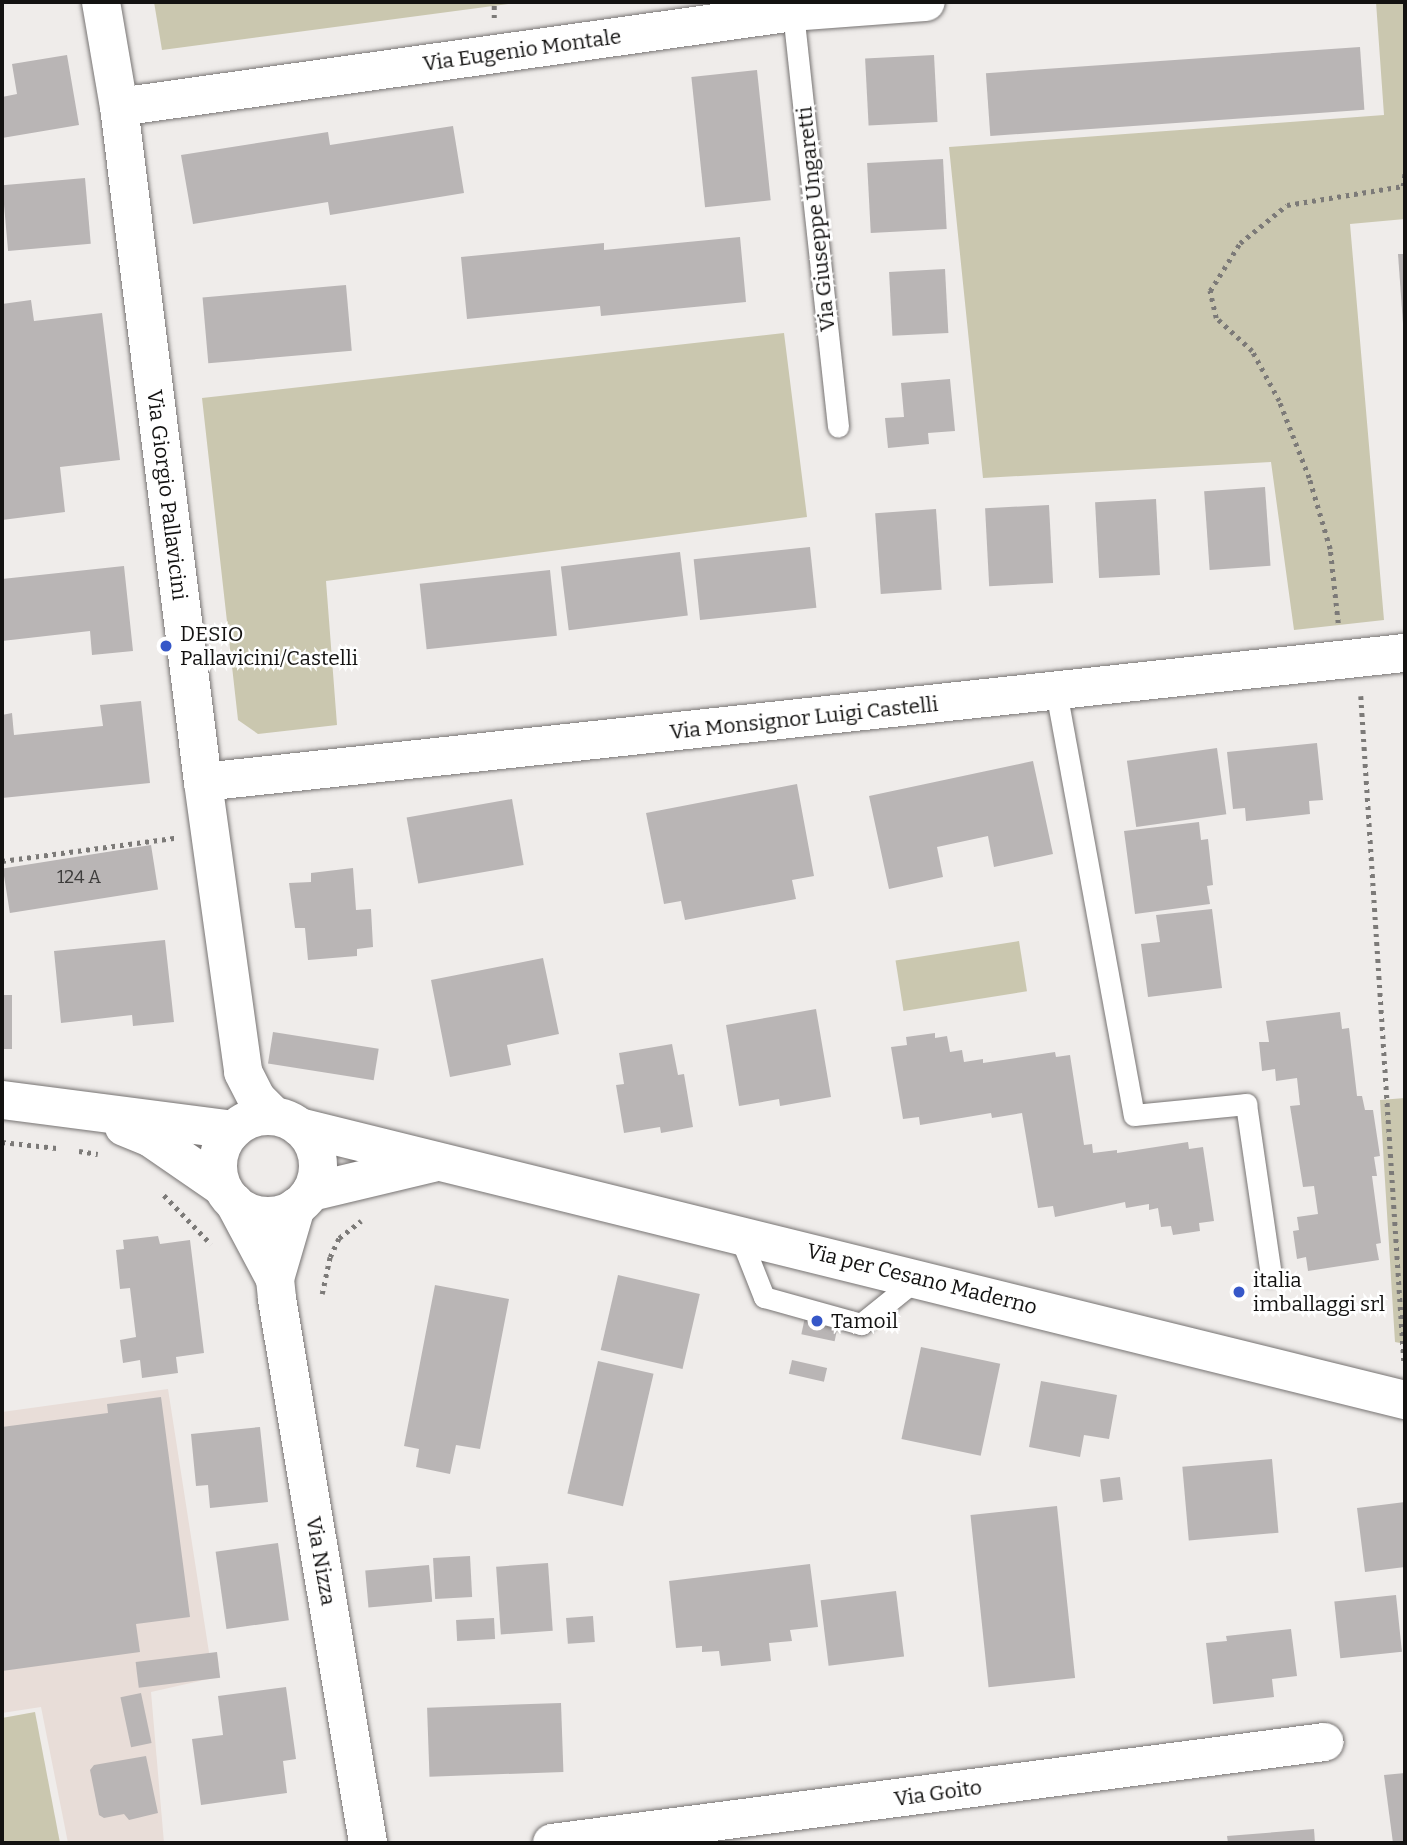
<!DOCTYPE html>
<style>
body{margin:0}
#map{position:relative;width:1407px;height:1845px;overflow:hidden;background:#efecea;font-family:Bitter,serif}
div>[style]{position:absolute}
[style*='--x']{left:calc(var(--x)*1px);top:calc(var(--y)*1px);width:calc(var(--w)*1px);rotate:calc(var(--a)*1deg)}
.built>*{inset:0;background:#e8ddd8}
.green>*{inset:0;background:#cac7af;transform-origin:0 0}
.building>*{inset:0;background:#b9b5b5;transform-origin:0 0}
.path>*{height:4.5px;margin-top:-2.25px;transform-origin:0;background:repeating-linear-gradient(90deg,#7c7a78 0 3.5px,transparent 0 8.5px)}
.roads{filter:drop-shadow(0 0 2px #777473) drop-shadow(0 0 2px #777473)}
.service>*{height:21px;margin:-10.5px;padding:0 10.5px;transform-origin:10.5px;border-radius:10.5px;background:#fff}
.minor>*{height:38px;margin:-19px;padding:0 19px;transform-origin:19px;border-radius:19px;background:#fff}
.secondary>*{height:38px;margin:-19px;padding:0 19px;transform-origin:19px;border-radius:19px;background:#fff}
.secondary>.ring{margin:-19px;padding:0;box-sizing:content-box;background:none;border:38px solid #fff;border-radius:50%}
.dots>*{width:19px;height:19px;translate:-50% -50%;box-sizing:border-box;border:4px solid #fff;border-radius:50%}
span{translate:-50% -50%;white-space:nowrap;text-align:center;line-height:1.15;-webkit-text-stroke:5px #fff;paint-order:stroke}
.number-label{font-size:18px;color:#3c3b3a}
.number-label span{-webkit-text-stroke-width:0}
.street-label{font-size:21px;color:#131211}
.poi-label{font-size:21px;color:#131211}
.left{translate:0 -50%;text-align:left}
.frame{position:absolute;inset:0;border:4px solid #131211;pointer-events:none}
</style>
<div id="map">
<div class="built">
<i style="clip-path:polygon(168px 1389px,213px 1678px,151px 1692px,164px 1843px,68px 1843px,41px 1707px,2px 1713px,2px 1412px)"></i>
</div>
<div class="green">
<i style="clip-path:polygon(154px 2px,524px 2px,162px 50px)"></i>
<i style="clip-path:polygon(1376px 2px,1405px 2px,1405px 219px,1350px 224px,1384px 620px,1294px 630px,1271px 462px,983px 478px,949px 147px,1384px 115px)"></i>
<i style="clip-path:polygon(784px 333px,807px 517px,326px 581px,337px 725px,258px 734px,238px 720px,202px 398px)"></i>
<i style="left:1019px;top:941px;width:51px;height:125px;rotate:81deg"></i>
<i style="clip-path:polygon(1405px 1098px,1405px 1344px,1395px 1342px,1380px 1100px)"></i>
<i style="clip-path:polygon(35px 1712px,60px 1843px,2px 1843px,2px 1718px)"></i>
</div>
<div class="building">
<i style="left:1360px;top:47px;width:63px;height:375px;rotate:86deg"></i>
<i style="clip-path:polygon(67px 55px,79px 125px,2px 138px,2px 97px,17px 94px,12px 64px)"></i>
<i style="left:934px;top:55px;width:67px;height:69px;rotate:87deg"></i>
<i style="left:757px;top:70px;width:131px;height:66px;rotate:84deg"></i>
<i style="clip-path:polygon(453px 126px,464px 193px,330px 215px,328px 202px,193px 224px,181px 155px,328px 132px,330px 145px)"></i>
<i style="left:943px;top:159px;width:70px;height:76px;rotate:87deg"></i>
<i style="left:85px;top:178px;width:66px;height:83px;rotate:85deg"></i>
<i style="clip-path:polygon(740px 237px,746px 302px,601px 316px,600px 306px,467px 319px,461px 257px,604px 243px,604px 250px)"></i>
<i style="clip-path:polygon(1398px 254px,1405px 254px,1405px 324px,1403px 324px)"></i>
<i style="left:945px;top:269px;width:64px;height:56px;rotate:87deg"></i>
<i style="left:346px;top:285px;width:66px;height:144px;rotate:85deg"></i>
<i style="clip-path:polygon(31px 300px,34px 321px,102px 313px,120px 460px,60px 467px,65px 512px,2px 520px,2px 304px)"></i>
<i style="clip-path:polygon(950px 379px,955px 431px,928px 433px,929px 444px,888px 448px,885px 418px,904px 417px,901px 383px)"></i>
<i style="left:1265px;top:487px;width:79px;height:61px;rotate:86deg"></i>
<i style="left:1156px;top:499px;width:76px;height:61px;rotate:87deg"></i>
<i style="left:1049px;top:505px;width:78px;height:64px;rotate:87deg"></i>
<i style="left:936px;top:509px;width:81px;height:61px;rotate:86deg"></i>
<i style="left:810px;top:547px;width:61px;height:117px;rotate:84deg"></i>
<i style="left:680px;top:552px;width:64px;height:120px;rotate:83deg"></i>
<i style="clip-path:polygon(124px 566px,133px 651px,92px 655px,90px 631px,2px 641px,2px 579px)"></i>
<i style="left:550px;top:570px;width:66px;height:131px;rotate:84deg"></i>
<i style="clip-path:polygon(141px 701px,150px 783px,2px 798px,2px 715px,12px 713px,14px 735px,103px 726px,100px 705px)"></i>
<i style="clip-path:polygon(1317px 743px,1323px 800px,1309px 801px,1310px 814px,1246px 821px,1245px 808px,1233px 809px,1227px 752px)"></i>
<i style="left:1217px;top:748px;width:67px;height:91px;rotate:82deg"></i>
<i style="clip-path:polygon(1033px 761px,1053px 854px,994px 867px,988px 836px,937px 847px,943px 877px,889px 889px,869px 796px)"></i>
<i style="clip-path:polygon(797px 784px,814px 876px,792px 880px,796px 899px,685px 920px,681px 901px,664px 904px,646px 813px)"></i>
<i style="left:512px;top:799px;width:67px;height:107px;rotate:80deg"></i>
<i style="clip-path:polygon(1199px 822px,1201px 840px,1208px 839px,1213px 885px,1207px 886px,1210px 904px,1135px 914px,1124px 831px)"></i>
<i style="left:151px;top:845px;width:45px;height:150px;rotate:81deg"></i>
<i style="clip-path:polygon(353px 868px,356px 910px,371px 909px,373px 947px,357px 949px,357px 956px,308px 960px,305px 928px,295px 928px,289px 883px,311px 882px,311px 873px)"></i>
<i style="clip-path:polygon(1212px 909px,1222px 988px,1148px 997px,1141px 944px,1160px 942px,1156px 915px)"></i>
<i style="clip-path:polygon(165px 940px,174px 1022px,133px 1026px,132px 1015px,61px 1023px,54px 951px)"></i>
<i style="clip-path:polygon(543px 958px,559px 1034px,507px 1045px,511px 1065px,450px 1077px,431px 980px)"></i>
<i style="left:2px;top:995px;width:10px;height:54px"></i>
<i style="clip-path:polygon(816px 1009px,831px 1097px,780px 1106px,779px 1099px,739px 1106px,726px 1025px)"></i>
<i style="clip-path:polygon(1340px 1012px,1342px 1029px,1349px 1028px,1357px 1096px,1362px 1096px,1365px 1110px,1373px 1110px,1380px 1156px,1374px 1157px,1377px 1176px,1372px 1176px,1381px 1243px,1376px 1244px,1379px 1260px,1308px 1271px,1306px 1257px,1297px 1259px,1293px 1231px,1299px 1230px,1297px 1217px,1318px 1214px,1314px 1186px,1303px 1187px,1290px 1106px,1300px 1105px,1297px 1078px,1276px 1081px,1275px 1069px,1262px 1071px,1259px 1042px,1269px 1042px,1266px 1021px)"></i>
<i style="left:273px;top:1032px;width:107px;height:32px;rotate:9deg"></i>
<i style="clip-path:polygon(935px 1033px,935px 1038px,947px 1036px,950px 1052px,962px 1050px,964px 1062px,983px 1059px,983px 1063px,1055px 1052px,1056px 1057px,1070px 1055px,1084px 1145px,1092px 1144px,1093px 1153px,1117px 1150px,1117px 1153px,1188px 1142px,1189px 1149px,1203px 1147px,1214px 1221px,1199px 1223px,1200px 1231px,1173px 1235px,1171px 1226px,1161px 1227px,1158px 1208px,1149px 1210px,1149px 1204px,1126px 1208px,1125px 1202px,1055px 1217px,1053px 1206px,1038px 1208px,1022px 1113px,992px 1118px,991px 1113px,920px 1125px,919px 1117px,903px 1119px,891px 1047px,907px 1045px,906px 1037px)"></i>
<i style="clip-path:polygon(672px 1044px,678px 1075px,684px 1074px,693px 1127px,661px 1133px,660px 1127px,624px 1133px,616px 1085px,624px 1084px,619px 1053px)"></i>
<i style="clip-path:polygon(158px 1236px,160px 1244px,190px 1240px,204px 1353px,176px 1357px,178px 1373px,142px 1378px,140px 1360px,123px 1363px,120px 1340px,136px 1337px,130px 1288px,120px 1289px,116px 1250px,124px 1249px,123px 1240px)"></i>
<i style="left:618px;top:1275px;width:84px;height:77px;rotate:13deg"></i>
<i style="clip-path:polygon(435px 1285px,509px 1299px,480px 1449px,456px 1445px,450px 1474px,416px 1467px,419px 1449px,404px 1446px)"></i>
<i style="left:808px;top:1303px;width:34px;height:32px;rotate:12deg"></i>
<i style="left:921px;top:1347px;width:81px;height:94px;rotate:12deg"></i>
<i style="left:792px;top:1360px;width:36px;height:14px;rotate:13deg"></i>
<i style="left:598px;top:1361px;width:57px;height:136px;rotate:13deg"></i>
<i style="clip-path:polygon(1041px 1381px,1117px 1395px,1109px 1439px,1084px 1435px,1080px 1457px,1029px 1447px)"></i>
<i style="clip-path:polygon(161px 1397px,190px 1617px,136px 1624px,140px 1652px,2px 1671px,2px 1427px,108px 1413px,107px 1404px)"></i>
<i style="clip-path:polygon(260px 1427px,268px 1502px,210px 1508px,208px 1485px,196px 1486px,191px 1434px)"></i>
<i style="left:1272px;top:1459px;width:74px;height:90px;rotate:85deg"></i>
<i style="left:1120px;top:1477px;width:23px;height:20px;rotate:83deg"></i>
<i style="clip-path:polygon(1405px 1502px,1405px 1567px,1365px 1572px,1357px 1508px)"></i>
<i style="left:1057px;top:1506px;width:173px;height:87px;rotate:84deg"></i>
<i style="left:278px;top:1543px;width:78px;height:63px;rotate:82deg"></i>
<i style="left:470px;top:1556px;width:41px;height:37px;rotate:87deg"></i>
<i style="left:548px;top:1563px;width:68px;height:52px;rotate:86deg"></i>
<i style="clip-path:polygon(810px 1564px,818px 1627px,790px 1630px,792px 1641px,769px 1643px,771px 1661px,721px 1666px,719px 1651px,702px 1652px,702px 1646px,676px 1648px,669px 1581px)"></i>
<i style="left:429px;top:1565px;width:37px;height:64px;rotate:85deg"></i>
<i style="left:896px;top:1591px;width:66px;height:76px;rotate:83deg"></i>
<i style="left:1396px;top:1595px;width:57px;height:62px;rotate:84deg"></i>
<i style="left:593px;top:1616px;width:26px;height:27px;rotate:86deg"></i>
<i style="left:494px;top:1618px;width:21px;height:38px;rotate:87deg"></i>
<i style="clip-path:polygon(1291px 1629px,1297px 1676px,1272px 1679px,1274px 1697px,1213px 1704px,1206px 1643px,1227px 1641px,1226px 1636px)"></i>
<i style="left:217px;top:1652px;width:26px;height:82px;rotate:83deg"></i>
<i style="clip-path:polygon(286px 1687px,296px 1759px,283px 1761px,287px 1793px,201px 1805px,192px 1739px,223px 1735px,218px 1696px)"></i>
<i style="left:141px;top:1693px;width:51px;height:21px;rotate:78deg"></i>
<i style="left:561px;top:1703px;width:69px;height:134px;rotate:88deg"></i>
<i style="clip-path:polygon(146px 1756px,158px 1813px,129px 1820px,124px 1814px,104px 1818px,99px 1815px,90px 1770px,94px 1765px)"></i>
<i style="clip-path:polygon(1405px 1773px,1405px 1843px,1393px 1843px,1384px 1775px)"></i>
<i style="clip-path:polygon(1314px 1829px,1315px 1843px,1228px 1843px,1227px 1836px)"></i>
</div>
<div class="path">
<i style="--x:494;--y:18;--w:16;--a:-90"></i>
<i style="--x:1338;--y:623;--w:74;--a:-96.2"></i>
<i style="--x:1330;--y:549;--w:74;--a:-106.5"></i>
<i style="--x:1309;--y:478;--w:83;--a:-111.3"></i>
<i style="--x:1279;--y:401;--w:57;--a:-118.4"></i>
<i style="--x:1252;--y:351;--w:49;--a:-137.5"></i>
<i style="--x:1216;--y:318;--w:28;--a:-103"></i>
<i style="--x:1210;--y:291;--w:57;--a:-58"></i>
<i style="--x:1240;--y:243;--w:60;--a:-39"></i>
<i style="--x:1287;--y:205;--w:118;--a:-9.3"></i>
<i style="--x:1403;--y:186;--w:15;--a:-82"></i>
<i style="--x:1361;--y:696;--w:666;--a:86.3"></i>
<i style="--x:2;--y:861;--w:175;--a:-7.6"></i>
<i style="--x:2;--y:1142;--w:55;--a:6.2"></i>
<i style="--x:79;--y:1151;--w:19;--a:9"></i>
<i style="--x:164;--y:1195;--w:68;--a:46.2"></i>
<i style="--x:322;--y:1294;--w:38;--a:-78"></i>
<i style="--x:330;--y:1257;--w:21;--a:-65"></i>
<i style="--x:339;--y:1238;--w:28;--a:-38"></i>
</div>
<div class="roads">
<div class="service">
<i style="--x:793;--y:12;--w:417;--a:83.8"></i>
<i style="--x:1056;--y:691;--w:431;--a:79.6"></i>
<i style="--x:1134;--y:1115;--w:113;--a:-5.6"></i>
<i style="--x:1246;--y:1104;--w:173;--a:81.7"></i>
<i style="--x:739;--y:1234;--w:68;--a:68.4"></i>
<i style="--x:764;--y:1297;--w:101;--a:15.6"></i>
<i style="--x:861;--y:1324;--w:73;--a:-38.9"></i>
</div>
<div class="minor">
<i style="--x:101;--y:2;--w:107;--a:80.3"></i>
<i style="--x:119;--y:107;--w:680;--a:82.91"></i>
<i style="--x:203;--y:782;--w:293;--a:82.1"></i>
<i style="--x:243;--y:1072;--w:30;--a:63"></i>
<i style="--x:257;--y:1099;--w:24;--a:45"></i>
<i style="--x:119;--y:107;--w:681;--a:-8.02"></i>
<i style="--x:793;--y:12;--w:133;--a:-4.3"></i>
<i style="--x:203;--y:782;--w:1209;--a:-6.13"></i>
<i style="--x:234;--y:1202;--w:87;--a:62"></i>
<i style="--x:296;--y:1207;--w:75;--a:106.3"></i>
<i style="--x:275;--y:1279;--w:20;--a:84"></i>
<i style="--x:277;--y:1299;--w:552;--a:80.5"></i>
<i style="--x:552;--y:1843;--w:779;--a:-7.45"></i>
</div>
<div class="secondary">
<i style="--x:2;--y:1100;--w:233;--a:7.4"></i>
<i class="ring" style="left:218px;top:1116px;width:62px;height:62px"></i>
<i style="--x:124;--y:1127;--w:29;--a:22"></i>
<i style="--x:151;--y:1138;--w:86;--a:34.6"></i>
<i style="--x:299;--y:1127;--w:1139;--a:13.87"></i>
<i style="--x:311;--y:1192;--w:125;--a:-13.4"></i>
</div>
</div>
<div class="dots">
<i style="left:166px;top:646px;background:#3657c8"></i>
<i style="left:1239px;top:1292px;background:#3657c8"></i>
<i style="left:817px;top:1321px;background:#3657c8"></i>
</div>
<div class="number-label">
<span style="left:79px;top:877px">124 A</span>
</div>
<div class="street-label">
<span style="left:522px;top:50px;rotate:-8deg">Via Eugenio Montale</span>
<span style="left:816px;top:219px;rotate:-96deg">Via Giuseppe Ungaretti</span>
<span style="left:167px;top:495px;rotate:83deg">Via Giorgio Pallavicini</span>
<span style="left:804px;top:718px;rotate:-6deg">Via Monsignor Luigi Castelli</span>
<span style="left:922px;top:1279px;rotate:14deg">Via per Cesano Maderno</span>
<span style="left:321px;top:1561px;rotate:80deg">Via Nizza</span>
<span style="left:938px;top:1793px;rotate:-8deg">Via Goito</span>
</div>
<div class="poi-label">
<span class="left" style="left:180px;top:646px">DESIO<br>Pallavicini/Castelli</span>
<span class="left" style="left:1253px;top:1292px">italia<br>imballaggi srl</span>
<span class="left" style="left:831px;top:1321px">Tamoil</span>
</div>
<div class="frame"></div>
</div>
